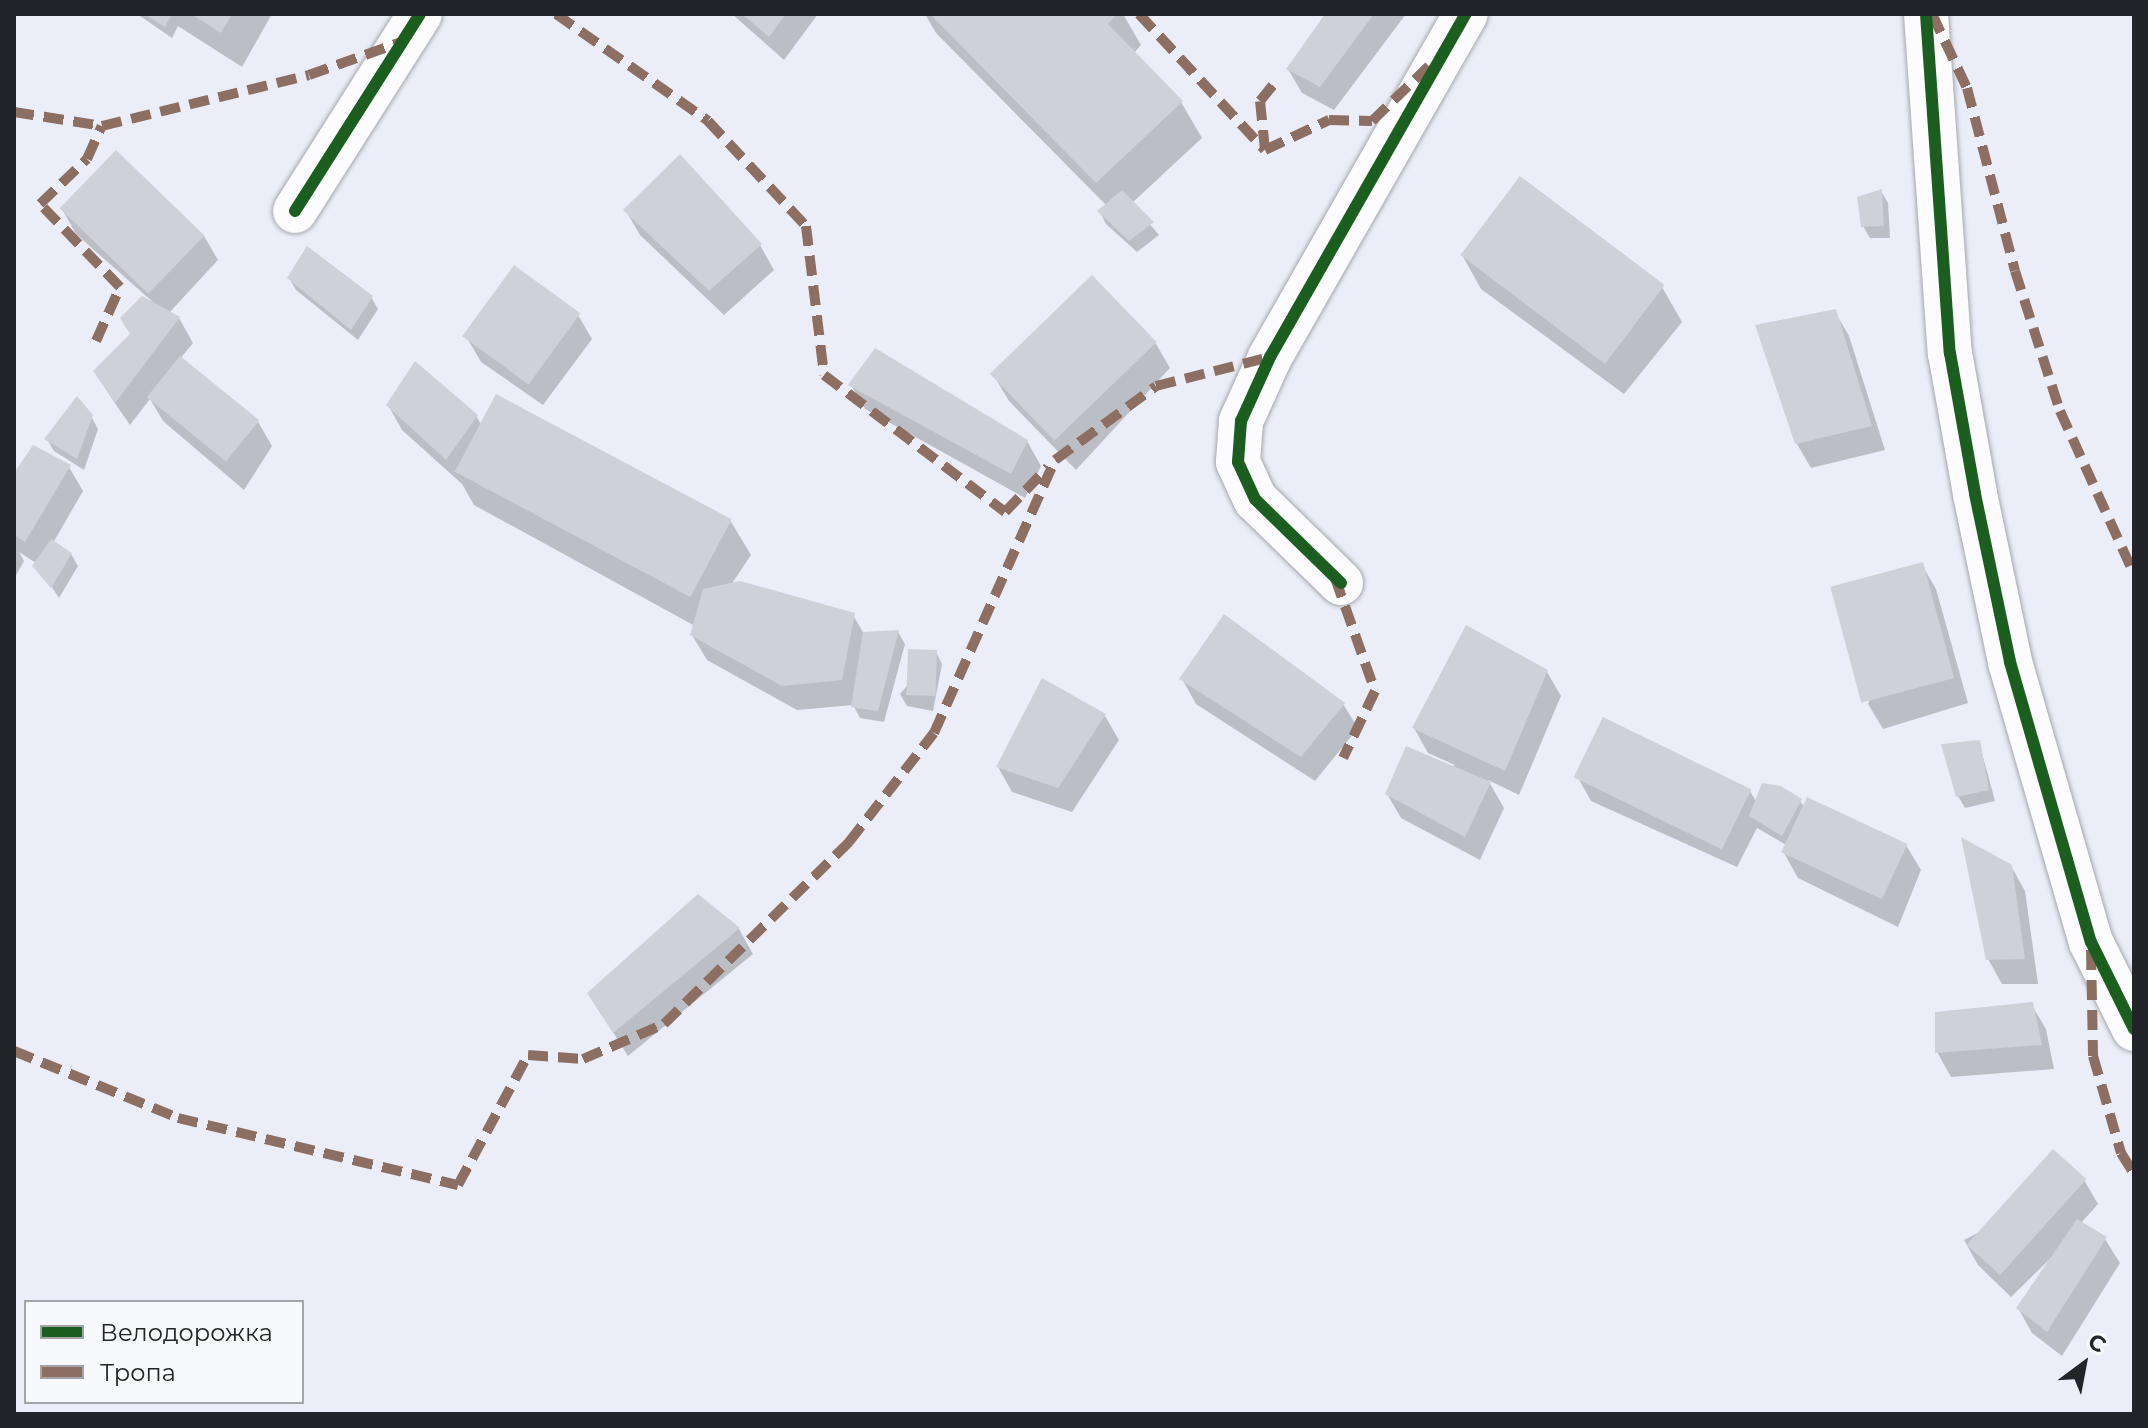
<!DOCTYPE html>
<meta charset="utf-8">
<style>
body{margin:0}
#map{position:relative;width:2148px;height:1428px;overflow:hidden;background:#ebeef8;font-family:Montserrat,sans-serif}
div>[style]{position:absolute}
[style*='--x']{left:calc(var(--x)*1px);top:calc(var(--y)*1px);width:calc(var(--w)*1px);rotate:calc(var(--a)*1deg)}
.shadow>*{inset:0;background:#0003}
.building>*{inset:0;background:#cfd1d9;transform-origin:0 0}
.roads{filter:drop-shadow(0 0 2px #a5a7ae) drop-shadow(0 0 2px #a5a7ae)}
.minor>*{height:44px;margin:-22px;padding:0 22px;transform-origin:22px;border-radius:22px;background:#fcfcfe}
.quiet>*{height:10px;margin-top:-5px;transform-origin:0;background:repeating-linear-gradient(90deg,#8d6e63 0 20px,transparent 0 30px)}
.cycleway>*{height:12px;margin:-6px;padding:0 6px;transform-origin:6px;border-radius:6px;background:#1b5e20}
span{translate:-50% -50%;white-space:nowrap;text-align:center;line-height:1.15;-webkit-text-stroke:7px #f8f9fc;paint-order:stroke}
.frame{position:absolute;inset:0;border:16px solid #22242a;pointer-events:none}
.legend{position:absolute;left:24px;top:1300px;width:280px;height:104px;box-sizing:border-box;background:#f8f9fc;border:2px solid #a2a4a8;margin:0;padding:10px 14px;list-style:none;font-size:24px;color:#22242a}
.legend li{display:flex;align-items:center;gap:16px;height:40px}
.legend b{width:40px;border:2px solid #a2a4a8}
.north{position:absolute;left:2044px;top:1324px;width:80px;height:80px;-webkit-text-stroke:6px #f8f9fc;paint-order:stroke;rotate:32deg;font-size:22px;font-weight:700;line-height:32px;text-align:center;color:#22242a}
.north::after{content:'';display:block;margin:auto;width:28px;height:36px;background:#22242a;clip-path:polygon(50% 0,100% 100%,50% 72%,0 100%)}
</style>
<div id="map">
<div class="shadow">
<i style="clip-path:polygon(137px 14px,272px 14px,242px 67px,178px 26px,172px 38px)"></i>
<i style="clip-path:polygon(732px 14px,818px 14px,784px 60px)"></i>
<i style="clip-path:polygon(925px 14px,1123px 14px,1141px 45px,1134px 53px,1181px 102px,1202px 138px,1132px 203px,1159px 235px,1137px 252px,1106px 224px,1100px 212px,1107px 206px,936px 33px)"></i>
<i style="clip-path:polygon(1327px 14px,1406px 14px,1334px 110px,1302px 93px,1288px 69px)"></i>
<i style="clip-path:polygon(1881px 191px,1888px 203px,1890px 238px,1870px 238px,1863px 226px)"></i>
<i style="clip-path:polygon(62px 209px,204px 236px,218px 260px,169px 313px,179px 318px,193px 343px,180px 359px,258px 422px,272px 446px,244px 490px,163px 421px,150px 399px,130px 425px,110px 396px,96px 371px,132px 335px,154px 303px,76px 234px)"></i>
<i style="clip-path:polygon(626px 211px,760px 245px,774px 270px,724px 315px,640px 235px)"></i>
<i style="clip-path:polygon(1461px 253px,1662px 287px,1682px 322px,1624px 394px,1481px 289px)"></i>
<i style="clip-path:polygon(289px 278px,371px 297px,378px 309px,358px 340px,296px 290px)"></i>
<i style="clip-path:polygon(1092px 278px,1156px 344px,1170px 368px,1076px 470px,1009px 401px,994px 376px)"></i>
<i style="clip-path:polygon(1835px 312px,1849px 336px,1885px 450px,1811px 468px,1797px 444px)"></i>
<i style="clip-path:polygon(578px 315px,592px 339px,543px 405px,481px 362px,467px 338px)"></i>
<i style="clip-path:polygon(851px 385px,1027px 441px,1041px 466px,1025px 498px,865px 409px)"></i>
<i style="clip-path:polygon(388px 405px,476px 416px,481px 424px,730px 520px,751px 555px,731px 585px,853px 615px,864px 634px,898px 632px,905px 644px,884px 722px,860px 718px,853px 705px,797px 710px,707px 660px,692px 635px,695px 626px,474px 505px,462px 484px,402px 430px)"></i>
<i style="clip-path:polygon(91px 416px,98px 429px,84px 470px,54px 451px,47px 439px)"></i>
<i style="clip-path:polygon(69px 467px,83px 491px,53px 543px,71px 554px,78px 566px,59px 598px,36px 563px,19px 552px,24px 561px,14px 579px,14px 477px)"></i>
<i style="clip-path:polygon(1922px 565px,1936px 589px,1968px 703px,1883px 729px,1868px 704px)"></i>
<i style="clip-path:polygon(936px 652px,942px 664px,933px 711px,907px 706px,900px 694px)"></i>
<i style="clip-path:polygon(1547px 672px,1561px 696px,1519px 795px,1488px 780px,1504px 808px,1480px 860px,1401px 818px,1387px 794px,1455px 765px,1428px 753px,1414px 728px)"></i>
<i style="clip-path:polygon(1182px 679px,1343px 704px,1358px 728px,1315px 781px,1196px 704px)"></i>
<i style="clip-path:polygon(1105px 716px,1119px 740px,1072px 812px,1012px 792px,998px 767px)"></i>
<i style="clip-path:polygon(1979px 742px,1995px 801px,1965px 808px,1958px 796px)"></i>
<i style="clip-path:polygon(1577px 776px,1750px 791px,1757px 803px,1800px 801px,1805px 808px,1906px 845px,1921px 870px,1898px 927px,1798px 878px,1784px 853px,1788px 846px,1757px 828px,1737px 867px,1591px 801px)"></i>
<i style="clip-path:polygon(2011px 866px,2025px 891px,2038px 984px,2002px 984px,1988px 959px)"></i>
<i style="clip-path:polygon(699px 897px,739px 929px,753px 954px,628px 1056px,604px 1018px)"></i>
<i style="clip-path:polygon(2031px 1004px,2046px 1029px,2054px 1069px,1951px 1077px,1937px 1052px)"></i>
<i style="clip-path:polygon(2084px 1180px,2098px 1204px,2081px 1223px,2105px 1239px,2120px 1263px,2062px 1356px,2032px 1333px,2018px 1308px,2055px 1254px,2011px 1297px,1978px 1265px,1964px 1240px)"></i>
</div>
<div class="building">
<i style="clip-path:polygon(144px 14px,172px 14px,165px 27px)"></i>
<i style="clip-path:polygon(191px 14px,232px 14px,221px 33px)"></i>
<i style="clip-path:polygon(742px 14px,786px 14px,769px 37px)"></i>
<i style="clip-path:polygon(930px 14px,1117px 14px,1108px 24px,1183px 101px,1096px 183px)"></i>
<i style="clip-path:polygon(1325px 14px,1374px 14px,1320px 87px,1286px 69px)"></i>
<i style="left:116px;top:150px;width:123px;height:81px;rotate:44deg"></i>
<i style="clip-path:polygon(680px 154px,762px 244px,709px 291px,623px 210px)"></i>
<i style="left:1520px;top:176px;width:181px;height:99px;rotate:37deg"></i>
<i style="clip-path:polygon(1882px 189px,1884px 226px,1861px 227px,1857px 197px)"></i>
<i style="clip-path:polygon(1122px 190px,1154px 222px,1129px 241px,1097px 211px)"></i>
<i style="clip-path:polygon(307px 246px,373px 296px,351px 330px,287px 278px)"></i>
<i style="left:514px;top:265px;width:82px;height:88px;rotate:36deg"></i>
<i style="left:1092px;top:275px;width:93px;height:142px;rotate:46deg"></i>
<i style="clip-path:polygon(142px 296px,180px 317px,115px 403px,93px 371px,130px 334px,120px 318px)"></i>
<i style="clip-path:polygon(1836px 309px,1872px 426px,1795px 444px,1755px 325px)"></i>
<i style="clip-path:polygon(875px 348px,1028px 440px,1011px 474px,848px 385px)"></i>
<i style="left:180px;top:356px;width:102px;height:53px;rotate:39deg"></i>
<i style="clip-path:polygon(415px 361px,478px 415px,446px 460px,386px 405px)"></i>
<i style="left:496px;top:394px;width:267px;height:88px;rotate:28deg"></i>
<i style="clip-path:polygon(77px 396px,93px 415px,77px 459px,44px 439px)"></i>
<i style="clip-path:polygon(33px 445px,71px 465px,25px 542px,14px 535px,14px 473px)"></i>
<i style="clip-path:polygon(51px 539px,72px 553px,51px 588px,32px 566px)"></i>
<i style="left:1923px;top:562px;width:120px;height:96px;rotate:75deg"></i>
<i style="clip-path:polygon(740px 581px,855px 613px,842px 680px,782px 686px,690px 635px,703px 589px)"></i>
<i style="clip-path:polygon(1224px 614px,1345px 703px,1301px 757px,1179px 679px)"></i>
<i style="clip-path:polygon(1466px 625px,1548px 670px,1505px 771px,1412px 728px)"></i>
<i style="clip-path:polygon(899px 630px,878px 711px,851px 707px,863px 632px)"></i>
<i style="left:908px;top:649px;width:29px;height:46px;rotate:2deg"></i>
<i style="clip-path:polygon(1042px 678px,1106px 714px,1058px 788px,996px 767px)"></i>
<i style="left:1603px;top:717px;width:165px;height:67px;rotate:26deg"></i>
<i style="clip-path:polygon(1980px 740px,1989px 790px,1956px 797px,1941px 744px)"></i>
<i style="clip-path:polygon(1406px 746px,1491px 782px,1465px 837px,1385px 794px)"></i>
<i style="clip-path:polygon(1762px 783px,1781px 786px,1802px 799px,1782px 836px,1749px 816px)"></i>
<i style="left:1807px;top:797px;width:111px;height:61px;rotate:25deg"></i>
<i style="clip-path:polygon(1961px 837px,2012px 865px,2025px 959px,1986px 960px)"></i>
<i style="clip-path:polygon(698px 894px,740px 928px,613px 1033px,587px 993px)"></i>
<i style="clip-path:polygon(2033px 1002px,2042px 1045px,1935px 1053px,1935px 1012px)"></i>
<i style="left:2053px;top:1149px;width:45px;height:129px;rotate:42deg"></i>
<i style="clip-path:polygon(2077px 1219px,2107px 1237px,2047px 1332px,2016px 1308px)"></i>
</div>
<div class="roads">
<div class="minor">
<i style="--x:1926;--y:14;--w:340;--a:86"></i>
<i style="--x:1950;--y:353;--w:143;--a:79.9"></i>
<i style="--x:1975;--y:494;--w:172;--a:78.2"></i>
<i style="--x:2010;--y:662;--w:291;--a:73.9"></i>
<i style="--x:2091;--y:942;--w:97;--a:63.7"></i>
<i style="--x:295;--y:211;--w:233;--a:-57.6"></i>
<i style="--x:1341;--y:583;--w:120;--a:-135.7"></i>
<i style="--x:1255;--y:499;--w:41;--a:-114.7"></i>
<i style="--x:1238;--y:462;--w:41;--a:-85.8"></i>
<i style="--x:1241;--y:421;--w:70;--a:-65.6"></i>
<i style="--x:1270;--y:357;--w:395;--a:-60.3"></i>
</div>
</div>
<div class="quiet">
<i style="--x:556;--y:14;--w:186;--a:35.1"></i>
<i style="--x:708;--y:121;--w:144;--a:47"></i>
<i style="--x:806;--y:226;--w:150;--a:83.1"></i>
<i style="--x:824;--y:375;--w:227;--a:37.1"></i>
<i style="--x:1005;--y:512;--w:62;--a:-46.3"></i>
<i style="--x:1139;--y:14;--w:185;--a:47.2"></i>
<i style="--x:1265;--y:150;--w:71;--a:-25.1"></i>
<i style="--x:1329;--y:120;--w:43;--a:1.3"></i>
<i style="--x:1372;--y:121;--w:79;--a:-44"></i>
<i style="--x:1932;--y:14;--w:82;--a:64.7"></i>
<i style="--x:1967;--y:88;--w:189;--a:75.3"></i>
<i style="--x:2015;--y:271;--w:147;--a:72.2"></i>
<i style="--x:2060;--y:411;--w:179;--a:65.6"></i>
<i style="--x:14;--y:112;--w:89;--a:9"></i>
<i style="--x:1265;--y:150;--w:49;--a:-95.8"></i>
<i style="--x:1260;--y:101;--w:28;--a:-51"></i>
<i style="--x:96;--y:341;--w:59;--a:-66"></i>
<i style="--x:120;--y:287;--w:115;--a:-133.9"></i>
<i style="--x:40;--y:204;--w:65;--a:-43.8"></i>
<i style="--x:87;--y:159;--w:36;--a:-66"></i>
<i style="--x:102;--y:126;--w:213;--a:-13.8"></i>
<i style="--x:309;--y:75;--w:98;--a:-19.7"></i>
<i style="--x:1335;--y:578;--w:120;--a:70.5"></i>
<i style="--x:1375;--y:691;--w:74;--a:115.5"></i>
<i style="--x:2091;--y:950;--w:106;--a:88.9"></i>
<i style="--x:2093;--y:1056;--w:101;--a:73.9"></i>
<i style="--x:2121;--y:1153;--w:25;--a:58"></i>
<i style="--x:14;--y:1051;--w:177;--a:22.2"></i>
<i style="--x:178;--y:1118;--w:288;--a:13.5"></i>
<i style="--x:458;--y:1185;--w:148;--a:-61.7"></i>
<i style="--x:528;--y:1055;--w:55;--a:4.2"></i>
<i style="--x:583;--y:1059;--w:88;--a:-23.4"></i>
<i style="--x:664;--y:1024;--w:260;--a:-44.5"></i>
<i style="--x:849;--y:842;--w:138;--a:-52.1"></i>
<i style="--x:934;--y:733;--w:299;--a:-66.1"></i>
<i style="--x:1055;--y:460;--w:125;--a:-36.2"></i>
<i style="--x:1156;--y:386;--w:118;--a:-14.3"></i>
</div>
<div class="cycleway">
<i style="--x:1926;--y:14;--w:340;--a:86"></i>
<i style="--x:1950;--y:353;--w:143;--a:79.9"></i>
<i style="--x:1975;--y:494;--w:172;--a:78.2"></i>
<i style="--x:2010;--y:662;--w:291;--a:73.9"></i>
<i style="--x:2091;--y:942;--w:97;--a:63.7"></i>
<i style="--x:295;--y:211;--w:233;--a:-57.6"></i>
<i style="--x:1341;--y:583;--w:120;--a:-135.7"></i>
<i style="--x:1255;--y:499;--w:41;--a:-114.7"></i>
<i style="--x:1238;--y:462;--w:41;--a:-85.8"></i>
<i style="--x:1241;--y:421;--w:70;--a:-65.6"></i>
<i style="--x:1270;--y:357;--w:395;--a:-60.3"></i>
</div>
<div class="frame"></div>
<ul class="legend">
<li><b style="height:10px;background:#1b5e20"></b>Велодорожка</li>
<li><b style="height:10px;background:#8d6e63"></b>Тропа</li>
</ul>
<div class="north">С</div>
</div>
